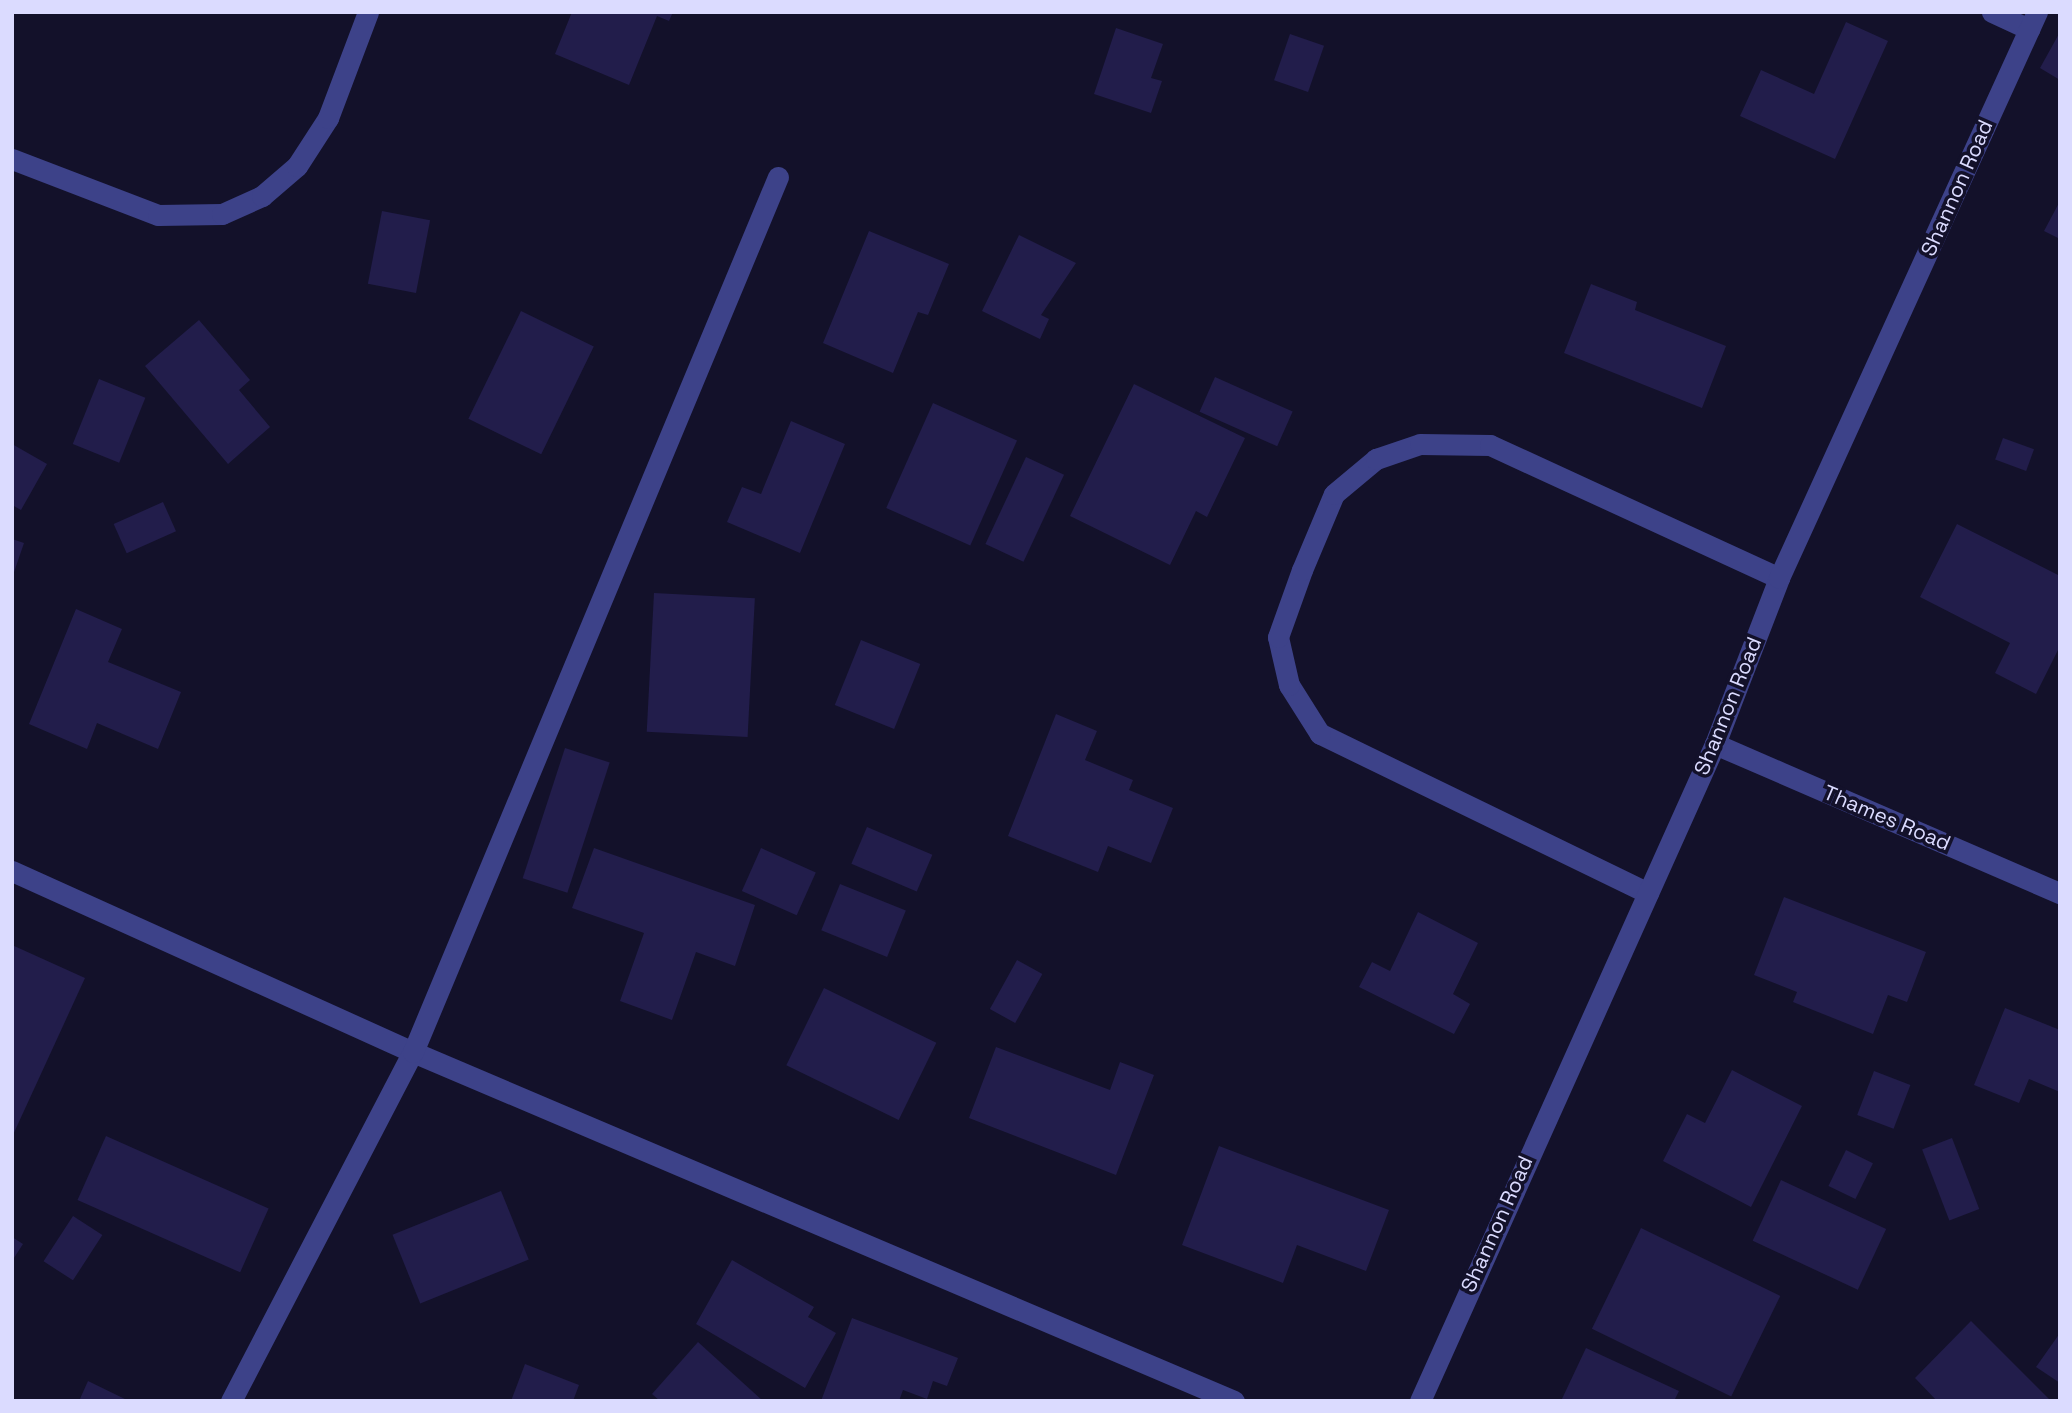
<!DOCTYPE html>
<style>
body{margin:0}
#map{position:relative;width:2072px;height:1413px;overflow:hidden;background:#13112a;font-family:"Space Grotesk",sans-serif}
div>[style]{position:absolute}
[style*='--x']{left:calc(var(--x)*1px);top:calc(var(--y)*1px);width:calc(var(--w)*1px);rotate:calc(var(--a)*1deg)}
.building>*{inset:0;background:#221d4b;transform-origin:0 0}
.minor>*{height:21px;margin:-10.5px;padding:0 10.5px;transform-origin:10.5px;border-radius:10.5px;background:#3d4289}
span{translate:-50% -50%;white-space:nowrap;text-align:center;line-height:1.15;-webkit-text-stroke:7px #13112a;paint-order:stroke}
.street-label{font-size:21px;color:#dbdbff}
.frame{position:absolute;inset:0;border:14px solid #dbdbff;pointer-events:none}
</style>
<div id="map">
<div class="building">
<i style="clip-path:polygon(572px 12px,673px 12px,669px 21px,657px 16px,629px 85px,555px 54px)"></i>
<i style="clip-path:polygon(1846px 22px,1888px 41px,1835px 159px,1740px 116px,1761px 70px,1814px 94px)"></i>
<i style="clip-path:polygon(1116px 28px,1163px 44px,1151px 78px,1162px 81px,1151px 113px,1094px 94px)"></i>
<i style="clip-path:polygon(2060px 32px,2060px 80px,2040px 68px)"></i>
<i style="left:1290px;top:34px;width:36px;height:49px;rotate:19deg"></i>
<i style="clip-path:polygon(2060px 201px,2060px 239px,2044px 231px)"></i>
<i style="left:382px;top:211px;width:49px;height:74px;rotate:11deg"></i>
<i style="clip-path:polygon(869px 231px,949px 264px,928px 315px,918px 312px,893px 373px,823px 343px)"></i>
<i style="clip-path:polygon(1019px 235px,1076px 263px,1041px 315px,1049px 319px,1040px 339px,982px 311px)"></i>
<i style="clip-path:polygon(1591px 284px,1637px 302px,1635px 310px,1726px 346px,1702px 408px,1564px 353px)"></i>
<i style="left:521px;top:311px;width:81px;height:120px;rotate:26deg"></i>
<i style="clip-path:polygon(199px 320px,250px 380px,239px 390px,270px 427px,228px 464px,145px 366px)"></i>
<i style="left:1215px;top:377px;width:85px;height:38px;rotate:24deg"></i>
<i style="left:99px;top:379px;width:50px;height:70px;rotate:22deg"></i>
<i style="clip-path:polygon(1134px 384px,1245px 438px,1207px 517px,1196px 511px,1170px 565px,1070px 516px)"></i>
<i style="left:933px;top:403px;width:92px;height:115px;rotate:24deg"></i>
<i style="clip-path:polygon(791px 421px,845px 444px,800px 553px,727px 522px,742px 487px,761px 494px)"></i>
<i style="left:2003px;top:438px;width:33px;height:23px;rotate:20deg"></i>
<i style="clip-path:polygon(12px 444px,47px 464px,21px 510px,12px 505px)"></i>
<i style="left:1026px;top:457px;width:42px;height:96px;rotate:25deg"></i>
<i style="left:163px;top:502px;width:32px;height:54px;rotate:66deg"></i>
<i style="clip-path:polygon(1957px 524px,2060px 576px,2060px 646px,2036px 694px,1995px 673px,2010px 643px,1920px 597px)"></i>
<i style="clip-path:polygon(12px 539px,24px 543px,13px 575px,12px 575px)"></i>
<i style="left:654px;top:593px;width:101px;height:139px;rotate:3deg"></i>
<i style="clip-path:polygon(76px 609px,122px 629px,108px 662px,181px 692px,158px 749px,97px 723px,87px 749px,29px 724px)"></i>
<i style="left:861px;top:640px;width:64px;height:70px;rotate:22deg"></i>
<i style="clip-path:polygon(1056px 714px,1097px 731px,1085px 760px,1133px 780px,1129px 790px,1173px 808px,1151px 863px,1108px 846px,1098px 872px,1008px 836px)"></i>
<i style="left:565px;top:748px;width:47px;height:137px;rotate:18deg"></i>
<i style="left:867px;top:827px;width:71px;height:40px;rotate:23deg"></i>
<i style="clip-path:polygon(594px 848px,755px 905px,735px 966px,696px 952px,672px 1020px,620px 1001px,644px 933px,572px 908px)"></i>
<i style="left:761px;top:848px;width:60px;height:47px;rotate:24deg"></i>
<i style="left:840px;top:884px;width:71px;height:50px;rotate:22deg"></i>
<i style="clip-path:polygon(1784px 897px,1926px 952px,1907px 1002px,1888px 995px,1873px 1034px,1793px 1002px,1797px 992px,1754px 975px)"></i>
<i style="clip-path:polygon(1418px 912px,1478px 943px,1453px 994px,1470px 1004px,1454px 1034px,1359px 987px,1372px 962px,1390px 971px)"></i>
<i style="clip-path:polygon(12px 945px,85px 978px,12px 1137px)"></i>
<i style="left:1017px;top:960px;width:29px;height:56px;rotate:29deg"></i>
<i style="left:824px;top:988px;width:125px;height:86px;rotate:26deg"></i>
<i style="clip-path:polygon(2005px 1008px,2060px 1030px,2060px 1092px,2029px 1079px,2019px 1103px,1974px 1085px)"></i>
<i style="clip-path:polygon(996px 1047px,1110px 1090px,1120px 1062px,1154px 1075px,1116px 1175px,969px 1118px)"></i>
<i style="clip-path:polygon(1732px 1070px,1802px 1106px,1751px 1207px,1663px 1161px,1687px 1114px,1705px 1123px)"></i>
<i style="left:1874px;top:1071px;width:39px;height:47px;rotate:21deg"></i>
<i style="left:106px;top:1136px;width:178px;height:70px;rotate:24deg"></i>
<i style="left:1952px;top:1138px;width:76px;height:32px;rotate:69deg"></i>
<i style="clip-path:polygon(1219px 1146px,1389px 1210px,1366px 1271px,1297px 1245px,1283px 1283px,1182px 1245px)"></i>
<i style="left:1846px;top:1150px;width:30px;height:40px;rotate:26deg"></i>
<i style="left:1781px;top:1180px;width:116px;height:67px;rotate:25deg"></i>
<i style="left:501px;top:1191px;width:74px;height:117px;rotate:68deg"></i>
<i style="left:73px;top:1216px;width:35px;height:54px;rotate:33deg"></i>
<i style="left:1641px;top:1228px;width:155px;height:112px;rotate:26deg"></i>
<i style="clip-path:polygon(12px 1237px,23px 1244px,12px 1261px)"></i>
<i style="clip-path:polygon(732px 1260px,814px 1307px,808px 1317px,836px 1333px,805px 1388px,696px 1324px)"></i>
<i style="clip-path:polygon(852px 1318px,958px 1358px,947px 1386px,933px 1381px,927px 1399px,903px 1390px,899px 1401px,821px 1401px)"></i>
<i style="clip-path:polygon(1971px 1321px,2051px 1401px,1937px 1401px,1915px 1378px)"></i>
<i style="clip-path:polygon(2060px 1333px,2060px 1383px,2036px 1367px)"></i>
<i style="clip-path:polygon(698px 1342px,763px 1401px,660px 1401px,652px 1394px)"></i>
<i style="clip-path:polygon(1586px 1348px,1679px 1391px,1674px 1401px,1561px 1401px)"></i>
<i style="clip-path:polygon(525px 1364px,579px 1385px,573px 1401px,511px 1401px)"></i>
<i style="clip-path:polygon(88px 1381px,129px 1401px,79px 1401px)"></i>
</div>
<div class="minor">
<i style="--x:1992;--y:12;--w:41;--a:24.7"></i>
<i style="--x:12;--y:159;--w:156;--a:21"></i>
<i style="--x:158;--y:215;--w:64;--a:-0.9"></i>
<i style="--x:222;--y:214;--w:44;--a:-24.2"></i>
<i style="--x:262;--y:196;--w:46;--a:-40.6"></i>
<i style="--x:297;--y:166;--w:57;--a:-57.1"></i>
<i style="--x:328;--y:118;--w:113;--a:-69.3"></i>
<i style="--x:1715;--y:744;--w:376;--a:23.4"></i>
<i style="--x:12;--y:871;--w:440;--a:24.3"></i>
<i style="--x:413;--y:1052;--w:892;--a:23.03"></i>
<i style="--x:1648;--y:893;--w:365;--a:-154.1"></i>
<i style="--x:1320;--y:734;--w:58;--a:-122.3"></i>
<i style="--x:1289;--y:685;--w:49;--a:-102.9"></i>
<i style="--x:1278;--y:637;--w:71;--a:-70.3"></i>
<i style="--x:1302;--y:570;--w:82;--a:-67.2"></i>
<i style="--x:1334;--y:494;--w:55;--a:-39.8"></i>
<i style="--x:1376;--y:459;--w:46;--a:-18.8"></i>
<i style="--x:1420;--y:444;--w:70;--a:0.8"></i>
<i style="--x:1490;--y:445;--w:318;--a:24.7"></i>
<i style="--x:231;--y:1401;--w:394;--a:-62.5"></i>
<i style="--x:413;--y:1052;--w:948;--a:-67.36"></i>
<i style="--x:1420;--y:1401;--w:720;--a:-65.82"></i>
<i style="--x:1715;--y:744;--w:178;--a:-68.9"></i>
<i style="--x:1779;--y:578;--w:622;--a:-65.5"></i>
</div>
<div class="street-label">
<span style="left:1957px;top:188px;rotate:-66deg">Shannon Road</span>
<span style="left:1728px;top:706px;rotate:-68deg">Shannon Road</span>
<span style="left:1887px;top:818px;rotate:23deg">Thames Road</span>
<span style="left:1497px;top:1224px;rotate:-66deg">Shannon Road</span>
</div>
<div class="frame"></div>
</div>
